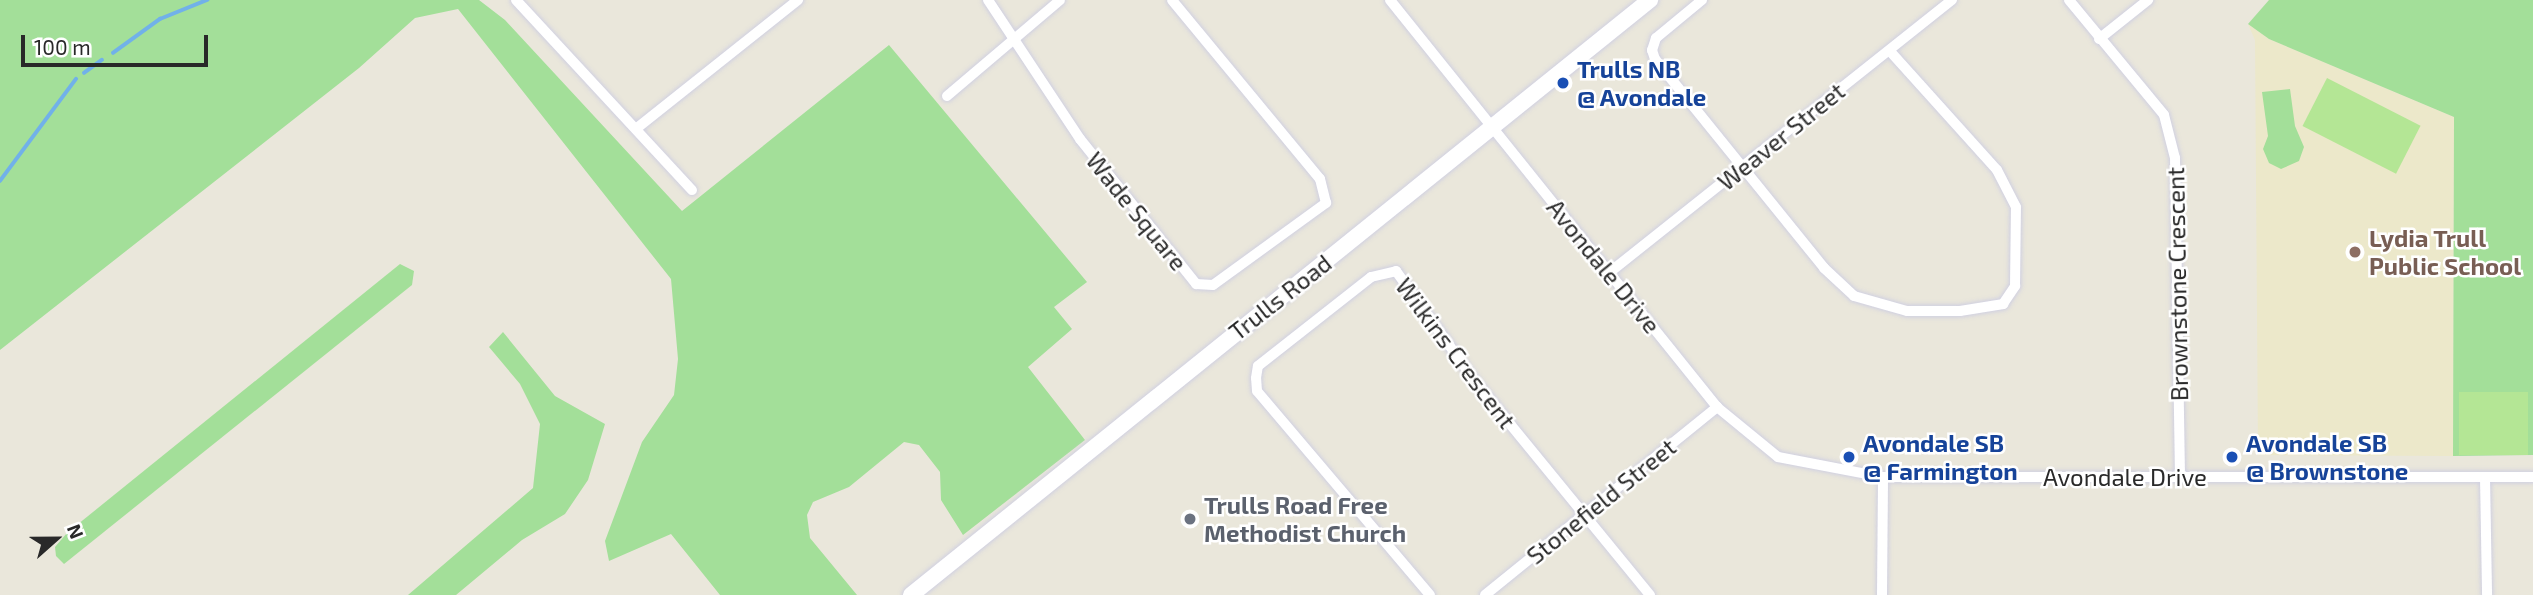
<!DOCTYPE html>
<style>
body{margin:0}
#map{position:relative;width:2533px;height:595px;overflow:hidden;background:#eae7db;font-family:"Exo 2",sans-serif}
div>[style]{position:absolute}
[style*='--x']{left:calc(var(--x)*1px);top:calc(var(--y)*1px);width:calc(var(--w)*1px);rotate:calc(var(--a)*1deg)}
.education>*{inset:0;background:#ece8ca}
.green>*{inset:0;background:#a3df99}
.pitch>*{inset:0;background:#b4e695;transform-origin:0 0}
.stream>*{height:3.5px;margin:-1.75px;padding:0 1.75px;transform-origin:1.75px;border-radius:1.75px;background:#71b1e9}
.roads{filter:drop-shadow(0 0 2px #d0d0e1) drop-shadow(0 0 2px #d0d0e1)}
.street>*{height:10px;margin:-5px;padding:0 5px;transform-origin:5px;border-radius:5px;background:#fff}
.secondary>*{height:16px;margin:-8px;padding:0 8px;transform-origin:8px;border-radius:8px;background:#fff}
.dots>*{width:19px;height:19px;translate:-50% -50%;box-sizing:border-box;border:4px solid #fff;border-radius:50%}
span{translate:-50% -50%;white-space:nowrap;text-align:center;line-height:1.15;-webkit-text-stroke:5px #fff;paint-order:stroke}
.transit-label{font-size:24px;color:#164399;font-weight:700}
.left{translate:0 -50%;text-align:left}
.street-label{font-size:24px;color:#292929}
.education-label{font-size:24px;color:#785e54;font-weight:700}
.worship-label{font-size:24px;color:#5b616d;font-weight:700}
.north{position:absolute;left:21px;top:504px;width:70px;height:70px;-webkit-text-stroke:5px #fff;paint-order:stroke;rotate:69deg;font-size:19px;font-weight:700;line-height:28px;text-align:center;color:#292929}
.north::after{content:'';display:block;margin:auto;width:24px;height:32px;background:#292929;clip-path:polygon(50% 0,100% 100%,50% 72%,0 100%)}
.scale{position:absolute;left:21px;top:35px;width:187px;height:32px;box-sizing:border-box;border:4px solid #292929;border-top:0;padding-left:9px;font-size:21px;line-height:24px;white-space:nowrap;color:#292929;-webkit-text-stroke:5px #fff;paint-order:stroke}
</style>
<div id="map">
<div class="education">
<i style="clip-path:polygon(2248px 24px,2269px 39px,2454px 117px,2453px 456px,2258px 455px,2255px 40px)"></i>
</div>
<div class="green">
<i style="clip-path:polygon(0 0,479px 0,505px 20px,682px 211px,889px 45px,1087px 282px,1054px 307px,1072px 329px,1028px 367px,1085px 440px,963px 535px,941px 500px,940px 472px,919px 445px,904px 442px,849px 487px,813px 502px,807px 515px,810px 538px,857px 595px,720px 595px,671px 534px,609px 561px,605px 541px,642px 442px,674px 395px,678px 359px,671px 279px,458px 9px,415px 18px,359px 68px,0 350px)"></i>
<i style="clip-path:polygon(2269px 0,2533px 0,2533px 455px,2453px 456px,2454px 117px,2269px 39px,2248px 24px)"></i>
<i style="clip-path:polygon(2290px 89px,2295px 126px,2304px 147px,2299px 161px,2281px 169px,2269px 163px,2263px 149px,2268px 136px,2262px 92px)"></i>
<i style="clip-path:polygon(400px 264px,414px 271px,412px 285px,64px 564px,56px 556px,55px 547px,67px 533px)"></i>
<i style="clip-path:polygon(503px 332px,555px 396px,605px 424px,588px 480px,565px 514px,522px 540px,456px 595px,408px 595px,533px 488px,540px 424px,520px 384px,489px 347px)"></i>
</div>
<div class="pitch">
<i style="left:2327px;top:78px;width:105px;height:54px;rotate:27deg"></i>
<i style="left:2459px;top:392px;width:69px;height:63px"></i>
</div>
<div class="stream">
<i style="--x:113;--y:53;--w:58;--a:-35.9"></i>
<i style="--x:160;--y:19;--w:51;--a:-22"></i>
<i style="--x:84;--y:73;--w:22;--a:-36"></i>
<i style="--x:0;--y:181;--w:127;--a:-53.3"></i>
</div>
<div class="roads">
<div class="street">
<i style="--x:516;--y:0;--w:259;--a:47.2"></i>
<i style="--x:988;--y:0;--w:167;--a:56.5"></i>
<i style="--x:1080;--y:139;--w:186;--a:51.3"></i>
<i style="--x:1196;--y:284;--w:17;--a:3"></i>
<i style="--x:1213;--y:285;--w:140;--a:-36"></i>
<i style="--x:1326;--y:203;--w:25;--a:-104"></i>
<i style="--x:1320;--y:179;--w:232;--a:-129.6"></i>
<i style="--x:1390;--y:0;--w:522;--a:51.22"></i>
<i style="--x:1717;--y:407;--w:79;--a:39.3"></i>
<i style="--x:1778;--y:457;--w:107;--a:10.8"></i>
<i style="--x:1883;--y:477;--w:650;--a:0"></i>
<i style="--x:1702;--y:0;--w:60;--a:140.4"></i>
<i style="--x:1656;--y:38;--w:13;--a:108"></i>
<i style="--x:1652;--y:50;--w:9;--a:72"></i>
<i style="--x:1655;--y:59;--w:269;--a:51"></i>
<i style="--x:1824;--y:268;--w:41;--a:43"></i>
<i style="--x:1854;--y:296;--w:55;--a:15.8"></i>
<i style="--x:1907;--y:311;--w:53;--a:0"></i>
<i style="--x:1960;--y:311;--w:44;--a:-9.2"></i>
<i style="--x:2003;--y:304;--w:22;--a:-56"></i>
<i style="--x:2015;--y:286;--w:79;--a:-89.3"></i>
<i style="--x:2016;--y:207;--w:42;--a:-117.2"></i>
<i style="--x:1997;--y:170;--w:161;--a:-132"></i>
<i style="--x:2069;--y:0;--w:149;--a:50.4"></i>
<i style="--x:2164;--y:115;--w:44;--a:75.7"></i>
<i style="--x:2175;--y:158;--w:319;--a:89.1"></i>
<i style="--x:2099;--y:39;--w:63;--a:-38.5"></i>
<i style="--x:947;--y:96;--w:148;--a:-40.3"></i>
<i style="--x:637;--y:128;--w:206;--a:-38.5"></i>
<i style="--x:1610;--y:272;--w:437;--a:-38.5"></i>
<i style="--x:2485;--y:477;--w:118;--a:89"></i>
<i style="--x:1430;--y:595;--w:267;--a:-130.3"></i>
<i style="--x:1257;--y:391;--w:13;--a:-94"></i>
<i style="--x:1256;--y:378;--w:12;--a:-81"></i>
<i style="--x:1258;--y:366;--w:144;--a:-38.2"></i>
<i style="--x:1371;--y:277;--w:26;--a:-13"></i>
<i style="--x:1396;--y:271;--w:134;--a:54.4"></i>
<i style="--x:1474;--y:380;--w:278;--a:50.7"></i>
<i style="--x:1485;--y:595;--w:299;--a:-39"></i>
<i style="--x:1882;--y:595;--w:118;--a:-89.5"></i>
</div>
<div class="secondary">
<i style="--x:911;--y:595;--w:949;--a:-38.84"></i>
</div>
</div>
<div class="dots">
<i style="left:1563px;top:83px;background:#1a4fb4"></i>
<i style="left:2355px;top:252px;background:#8d6e63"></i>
<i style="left:1849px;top:457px;background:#1a4fb4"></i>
<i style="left:2232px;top:457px;background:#1a4fb4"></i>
<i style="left:1190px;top:519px;background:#6b7280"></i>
</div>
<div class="transit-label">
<span class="left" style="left:1577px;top:83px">Trulls NB<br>@ Avondale</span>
<span class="left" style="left:1863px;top:457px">Avondale SB<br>@ Farmington</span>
<span class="left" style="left:2246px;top:457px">Avondale SB<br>@ Brownstone</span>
</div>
<div class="street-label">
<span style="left:1781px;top:136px;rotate:-39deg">Weaver Street</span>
<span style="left:1137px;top:211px;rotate:51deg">Wade Square</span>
<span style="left:1604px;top:266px;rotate:51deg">Avondale Drive</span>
<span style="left:2177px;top:284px;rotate:-91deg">Brownstone Crescent</span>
<span style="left:1280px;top:297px;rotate:-38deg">Trulls Road</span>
<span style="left:1456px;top:353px;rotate:53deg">Wilkins Crescent</span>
<span style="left:2125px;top:477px">Avondale Drive</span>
<span style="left:1601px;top:501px;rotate:-39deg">Stonefield Street</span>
</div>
<div class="education-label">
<span class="left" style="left:2369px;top:252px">Lydia Trull<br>Public School</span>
</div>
<div class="worship-label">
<span class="left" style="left:1204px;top:519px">Trulls Road Free<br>Methodist Church</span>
</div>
<div class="north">N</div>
<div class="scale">100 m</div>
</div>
